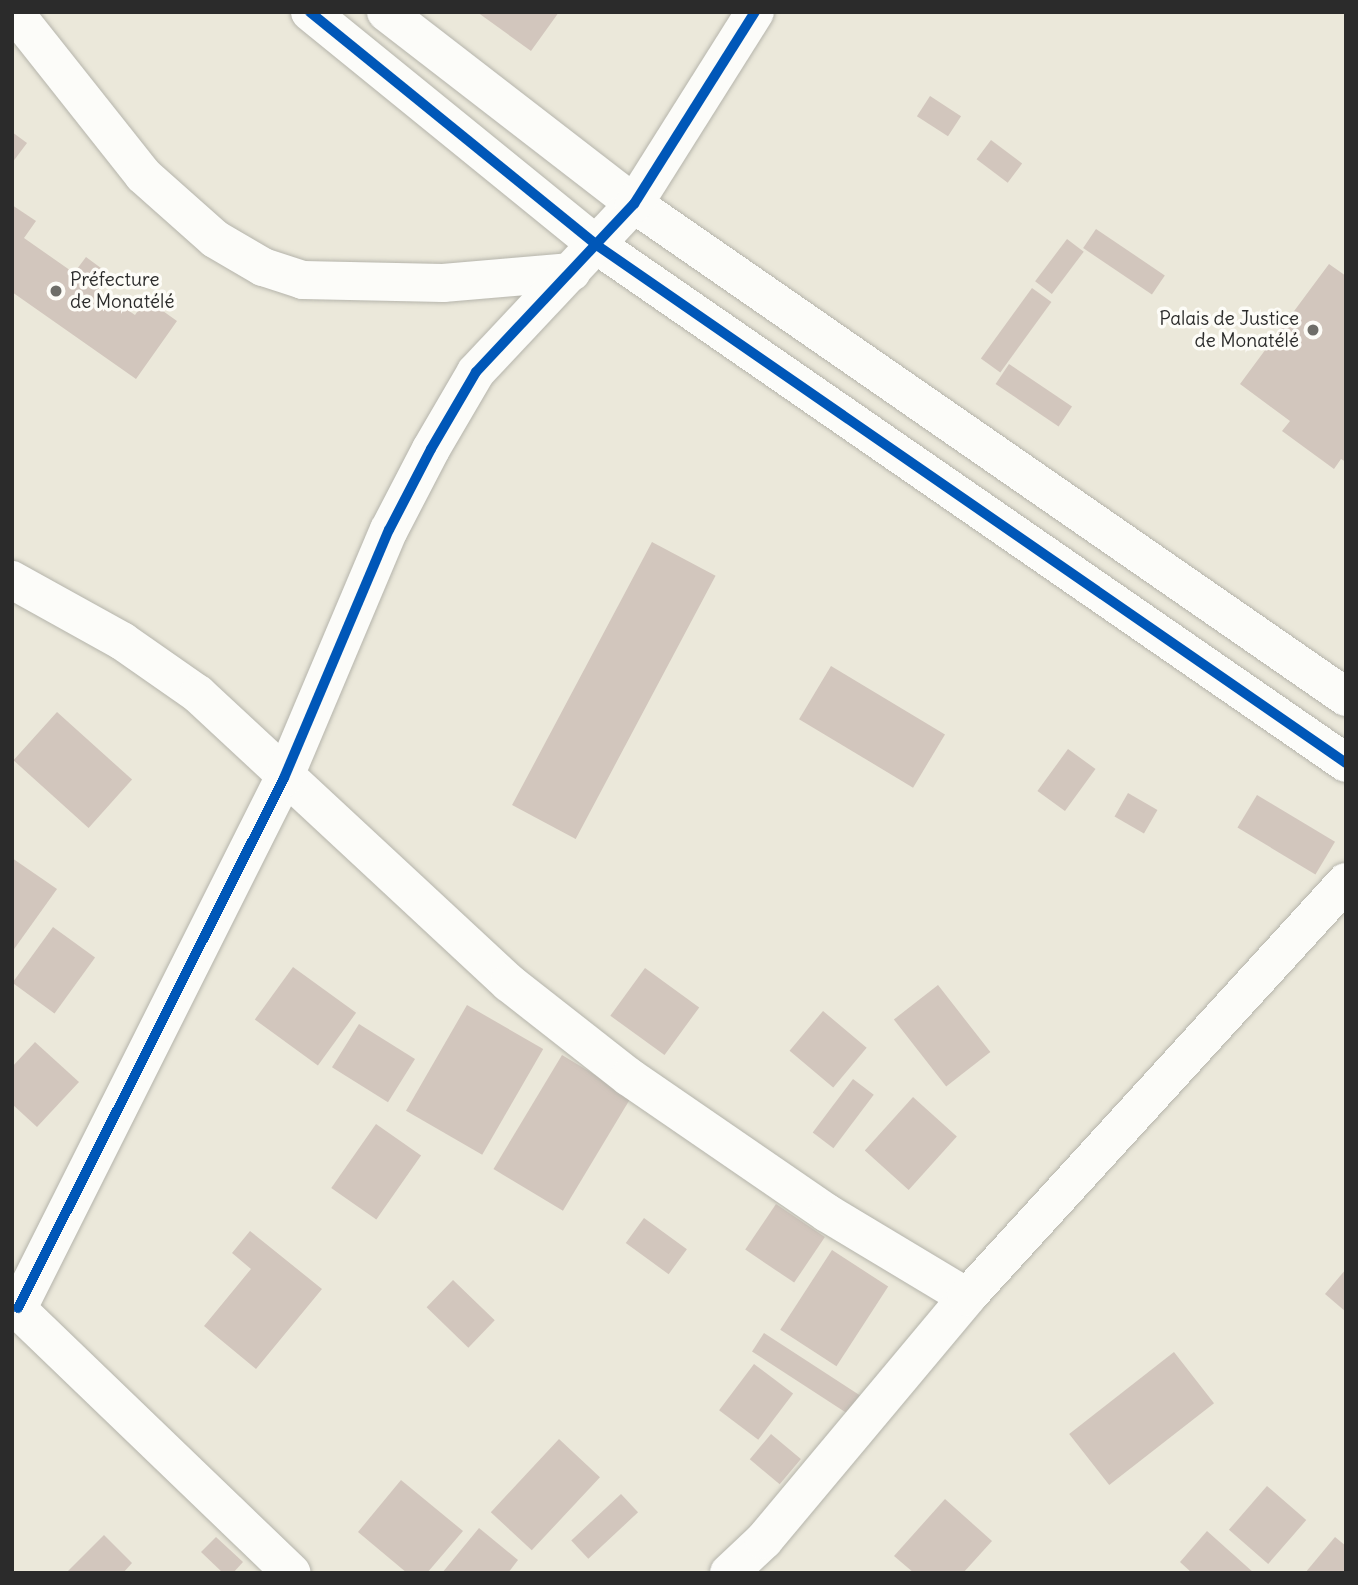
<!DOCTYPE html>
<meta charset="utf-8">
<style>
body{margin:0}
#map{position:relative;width:1358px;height:1585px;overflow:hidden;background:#ebe8da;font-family:Delius,sans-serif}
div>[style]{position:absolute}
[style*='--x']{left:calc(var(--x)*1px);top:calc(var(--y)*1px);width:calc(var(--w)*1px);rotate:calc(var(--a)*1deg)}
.building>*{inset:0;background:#d2c6bd;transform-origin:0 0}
.roads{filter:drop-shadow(0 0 2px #b5b4ab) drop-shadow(0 0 2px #b5b4ab)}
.minor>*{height:38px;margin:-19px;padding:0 19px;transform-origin:19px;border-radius:19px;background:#fcfcf9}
.cycleway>*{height:10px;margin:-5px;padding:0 5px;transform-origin:5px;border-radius:5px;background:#0057b8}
.dots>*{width:19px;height:19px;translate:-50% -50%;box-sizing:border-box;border:4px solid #fdfcf7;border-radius:50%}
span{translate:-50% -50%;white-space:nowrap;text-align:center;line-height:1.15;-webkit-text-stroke:7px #fdfcf7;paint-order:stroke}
.poi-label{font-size:19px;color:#2b2b2b}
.left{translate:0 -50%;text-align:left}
.right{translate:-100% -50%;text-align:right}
.frame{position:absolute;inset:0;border:14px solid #2b2b2b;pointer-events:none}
</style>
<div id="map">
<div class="building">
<i style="clip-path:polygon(477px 12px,559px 12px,531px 51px)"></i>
<i style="left:930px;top:96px;width:37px;height:24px;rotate:33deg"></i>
<i style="clip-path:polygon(12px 132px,27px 143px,12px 163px)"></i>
<i style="left:991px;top:140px;width:39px;height:24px;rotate:37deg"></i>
<i style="clip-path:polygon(12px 205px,36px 221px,24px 238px,74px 273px,86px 257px,109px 274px,98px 290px,135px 315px,146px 299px,177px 321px,136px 379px,12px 292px)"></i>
<i style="left:1096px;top:229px;width:83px;height:23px;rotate:34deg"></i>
<i style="left:1067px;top:239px;width:21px;height:53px;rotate:37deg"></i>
<i style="clip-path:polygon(1329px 264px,1346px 276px,1346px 462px,1341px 459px,1334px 469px,1282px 431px,1290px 421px,1240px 384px)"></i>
<i style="left:1032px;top:288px;width:24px;height:87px;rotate:36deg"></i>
<i style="left:1009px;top:364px;width:76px;height:24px;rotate:34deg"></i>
<i style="left:652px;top:542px;width:72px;height:298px;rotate:28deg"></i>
<i style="left:831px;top:666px;width:133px;height:62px;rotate:31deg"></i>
<i style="left:57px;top:712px;width:101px;height:65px;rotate:42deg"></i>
<i style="left:1068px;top:749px;width:34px;height:52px;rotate:36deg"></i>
<i style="left:1128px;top:793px;width:34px;height:27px;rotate:30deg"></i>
<i style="left:1257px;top:795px;width:91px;height:38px;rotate:31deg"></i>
<i style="clip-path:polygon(12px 858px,57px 889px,12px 952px)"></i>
<i style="left:53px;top:927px;width:52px;height:69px;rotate:36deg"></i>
<i style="left:293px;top:967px;width:78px;height:65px;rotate:36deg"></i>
<i style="left:645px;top:968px;width:67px;height:59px;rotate:36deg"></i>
<i style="left:938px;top:985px;width:85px;height:56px;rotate:52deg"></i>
<i style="left:467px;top:1005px;width:88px;height:122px;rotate:30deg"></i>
<i style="left:823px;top:1011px;width:57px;height:52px;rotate:40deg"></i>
<i style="left:359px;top:1024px;width:66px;height:51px;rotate:32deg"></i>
<i style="clip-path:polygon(35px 1042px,79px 1082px,37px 1127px,12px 1104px,12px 1067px)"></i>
<i style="left:562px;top:1055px;width:81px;height:133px;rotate:31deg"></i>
<i style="left:853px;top:1079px;width:26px;height:67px;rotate:37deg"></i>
<i style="left:913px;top:1097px;width:59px;height:72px;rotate:42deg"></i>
<i style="left:376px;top:1124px;width:55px;height:78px;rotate:35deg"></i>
<i style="left:776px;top:1204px;width:59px;height:55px;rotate:34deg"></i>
<i style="left:644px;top:1218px;width:53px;height:31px;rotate:36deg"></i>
<i style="clip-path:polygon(250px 1231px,322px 1289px,256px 1369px,204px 1326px,251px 1269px,232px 1253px)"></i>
<i style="left:832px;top:1250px;width:67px;height:95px;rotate:33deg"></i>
<i style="clip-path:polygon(1346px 1269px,1346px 1312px,1325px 1294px)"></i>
<i style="left:453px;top:1280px;width:58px;height:38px;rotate:44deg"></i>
<i style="left:764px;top:1333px;width:116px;height:22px;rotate:33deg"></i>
<i style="left:1174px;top:1352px;width:65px;height:133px;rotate:52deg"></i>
<i style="left:754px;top:1364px;width:49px;height:58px;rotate:37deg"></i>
<i style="left:771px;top:1434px;width:39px;height:33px;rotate:40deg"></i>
<i style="left:559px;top:1439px;width:56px;height:100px;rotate:43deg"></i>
<i style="clip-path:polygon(401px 1480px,463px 1531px,427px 1573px,407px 1573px,358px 1532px)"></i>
<i style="left:1267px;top:1486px;width:52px;height:58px;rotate:41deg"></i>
<i style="left:621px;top:1494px;width:25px;height:68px;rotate:47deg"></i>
<i style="clip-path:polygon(945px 1499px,992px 1541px,963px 1573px,914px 1573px,894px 1556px)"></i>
<i style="clip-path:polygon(479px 1528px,518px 1560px,508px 1573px,442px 1573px)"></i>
<i style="clip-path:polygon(1207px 1531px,1254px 1573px,1192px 1573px,1180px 1562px)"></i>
<i style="clip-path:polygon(104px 1535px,132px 1563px,123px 1573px,66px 1573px)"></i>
<i style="clip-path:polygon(216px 1537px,243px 1562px,233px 1573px,223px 1573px,201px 1552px)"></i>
<i style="clip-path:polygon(1335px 1537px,1346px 1546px,1346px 1573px,1305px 1573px)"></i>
</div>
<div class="roads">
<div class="minor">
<i style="--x:14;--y:12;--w:208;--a:51.6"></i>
<i style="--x:143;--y:175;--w:96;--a:41.6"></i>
<i style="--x:215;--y:239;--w:56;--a:30.3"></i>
<i style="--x:263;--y:267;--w:42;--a:18"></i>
<i style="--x:303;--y:280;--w:140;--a:1.2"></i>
<i style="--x:443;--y:283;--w:129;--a:-4.9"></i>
<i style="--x:310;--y:12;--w:371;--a:39.1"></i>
<i style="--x:598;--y:246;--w:909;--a:34.65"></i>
<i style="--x:386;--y:12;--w:314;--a:37.7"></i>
<i style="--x:634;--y:204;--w:866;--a:34.7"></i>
<i style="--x:12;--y:580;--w:126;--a:29"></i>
<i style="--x:122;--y:641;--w:93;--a:34.9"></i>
<i style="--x:198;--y:694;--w:425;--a:42.9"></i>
<i style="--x:509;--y:983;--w:152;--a:38.1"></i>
<i style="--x:629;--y:1077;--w:240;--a:34.5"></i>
<i style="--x:827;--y:1213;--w:163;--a:31"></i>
<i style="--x:12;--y:1304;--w:388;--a:43.9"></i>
<i style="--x:18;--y:1308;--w:593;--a:-63.35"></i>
<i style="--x:284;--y:778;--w:269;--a:-67.1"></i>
<i style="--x:389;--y:530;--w:91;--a:-62.6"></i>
<i style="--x:431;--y:449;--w:89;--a:-59.7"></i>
<i style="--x:476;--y:372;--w:231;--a:-46.8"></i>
<i style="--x:634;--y:204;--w:227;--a:-57.8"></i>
<i style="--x:729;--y:1573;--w:48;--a:-43.3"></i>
<i style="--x:764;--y:1540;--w:317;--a:-50.1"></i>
<i style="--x:967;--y:1297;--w:562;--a:-47.6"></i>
</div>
</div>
<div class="cycleway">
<i style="--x:310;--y:12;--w:371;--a:39.1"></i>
<i style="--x:598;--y:246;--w:909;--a:34.65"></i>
<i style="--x:18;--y:1308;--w:593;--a:-63.35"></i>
<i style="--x:284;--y:778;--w:269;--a:-67.1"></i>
<i style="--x:389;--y:530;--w:91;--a:-62.6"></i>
<i style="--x:431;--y:449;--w:89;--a:-59.7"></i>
<i style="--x:476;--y:372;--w:231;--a:-46.8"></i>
<i style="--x:634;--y:204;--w:227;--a:-57.8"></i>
</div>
<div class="dots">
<i style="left:56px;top:291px;background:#6e6d68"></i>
<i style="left:1313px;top:330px;background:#6e6d68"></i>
</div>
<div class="poi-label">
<span class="left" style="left:70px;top:291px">Préfecture<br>de Monatélé</span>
<span class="right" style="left:1299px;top:330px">Palais de Justice<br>de Monatélé</span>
</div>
<div class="frame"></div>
</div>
